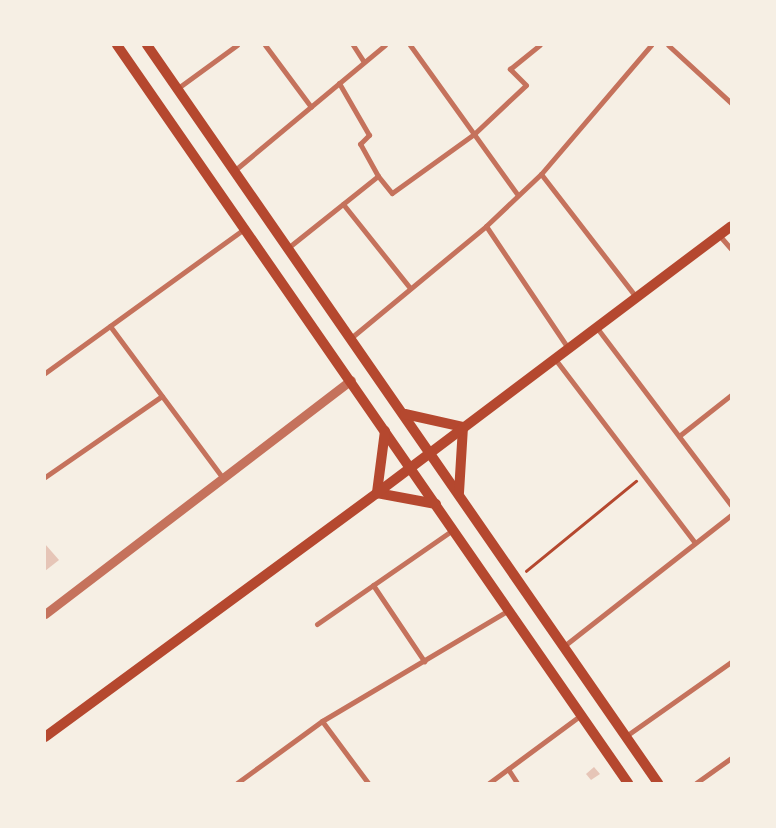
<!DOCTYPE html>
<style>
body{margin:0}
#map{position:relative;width:776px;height:828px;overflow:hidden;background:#f6efe4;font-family:Raleway,sans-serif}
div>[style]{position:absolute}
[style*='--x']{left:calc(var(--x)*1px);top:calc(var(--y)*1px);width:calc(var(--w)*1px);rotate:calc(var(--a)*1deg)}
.building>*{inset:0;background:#e6c5b7}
.path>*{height:2.5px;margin:-1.25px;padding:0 1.25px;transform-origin:1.25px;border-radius:1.25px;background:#b5482f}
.minor>*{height:5px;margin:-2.5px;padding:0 2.5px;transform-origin:2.5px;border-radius:2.5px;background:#c5725c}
.tertiary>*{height:9px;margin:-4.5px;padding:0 4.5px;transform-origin:4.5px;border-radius:4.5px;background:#c5725c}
.secondary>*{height:10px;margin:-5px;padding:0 5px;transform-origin:5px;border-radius:5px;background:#b5482f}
span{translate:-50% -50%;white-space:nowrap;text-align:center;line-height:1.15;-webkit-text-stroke:4px #f6efe4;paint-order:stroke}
.frame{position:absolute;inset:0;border:46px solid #f6efe4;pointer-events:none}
</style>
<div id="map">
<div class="building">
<i style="clip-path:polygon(45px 544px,59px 560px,45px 571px)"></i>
<i style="clip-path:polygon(594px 767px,600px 774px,591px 780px,586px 774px)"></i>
</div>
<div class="path">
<i style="--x:526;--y:571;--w:142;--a:-39.3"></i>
</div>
<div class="minor">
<i style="--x:265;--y:45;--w:77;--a:53.4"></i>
<i style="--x:353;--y:45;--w:20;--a:57"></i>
<i style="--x:410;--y:45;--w:183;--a:54.3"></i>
<i style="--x:668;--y:45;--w:86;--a:42.6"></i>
<i style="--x:178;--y:88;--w:73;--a:-36.1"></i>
<i style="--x:235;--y:170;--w:195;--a:-39.8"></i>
<i style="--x:541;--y:174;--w:155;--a:52.3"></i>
<i style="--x:378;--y:176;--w:22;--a:51"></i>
<i style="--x:392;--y:193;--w:101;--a:-35.7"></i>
<i style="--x:474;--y:134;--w:71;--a:-43.3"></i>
<i style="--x:526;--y:85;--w:23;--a:-135"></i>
<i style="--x:510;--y:69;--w:38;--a:-39"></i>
<i style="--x:343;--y:204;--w:107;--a:51.4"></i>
<i style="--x:486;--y:226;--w:147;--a:56.1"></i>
<i style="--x:719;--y:235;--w:18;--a:49"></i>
<i style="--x:289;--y:247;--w:114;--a:-38.6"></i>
<i style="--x:378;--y:176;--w:37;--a:-119"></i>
<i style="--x:360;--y:144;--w:13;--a:-45"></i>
<i style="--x:369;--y:135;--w:60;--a:-120"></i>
<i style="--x:110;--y:326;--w:188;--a:53.4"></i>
<i style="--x:597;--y:328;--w:222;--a:52.9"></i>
<i style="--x:352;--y:337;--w:174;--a:-39.6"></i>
<i style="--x:486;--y:226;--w:76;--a:-43.4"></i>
<i style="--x:541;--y:174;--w:170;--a:-49.5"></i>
<i style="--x:555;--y:359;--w:231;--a:52.7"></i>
<i style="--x:45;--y:373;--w:247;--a:-35.9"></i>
<i style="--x:679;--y:436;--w:66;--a:-38.3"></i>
<i style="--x:45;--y:477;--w:142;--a:-34.7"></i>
<i style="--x:373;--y:585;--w:92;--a:56.1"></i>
<i style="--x:317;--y:624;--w:165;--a:-34.7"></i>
<i style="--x:564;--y:646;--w:212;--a:-38.1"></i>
<i style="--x:322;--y:721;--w:77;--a:53.4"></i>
<i style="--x:626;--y:736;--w:128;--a:-35.2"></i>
<i style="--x:508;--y:769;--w:17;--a:57"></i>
<i style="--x:237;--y:783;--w:105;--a:-36.1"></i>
<i style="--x:322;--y:721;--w:217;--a:-30.7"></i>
<i style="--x:489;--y:783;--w:114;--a:-36.5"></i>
<i style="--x:696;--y:783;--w:43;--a:-35.5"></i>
</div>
<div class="tertiary">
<i style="--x:45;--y:614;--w:385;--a:-37.4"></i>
</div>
<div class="secondary">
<i style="--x:117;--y:45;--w:898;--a:55.3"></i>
<i style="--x:147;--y:45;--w:898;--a:55.3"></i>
<i style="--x:405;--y:414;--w:59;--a:12.6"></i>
<i style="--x:463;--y:427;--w:66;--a:93.5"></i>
<i style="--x:385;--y:431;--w:63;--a:97.4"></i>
<i style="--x:377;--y:493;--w:60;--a:10.6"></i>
<i style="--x:45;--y:737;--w:412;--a:-36.3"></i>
<i style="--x:377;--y:493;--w:443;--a:-37"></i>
</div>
<div class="frame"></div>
</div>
